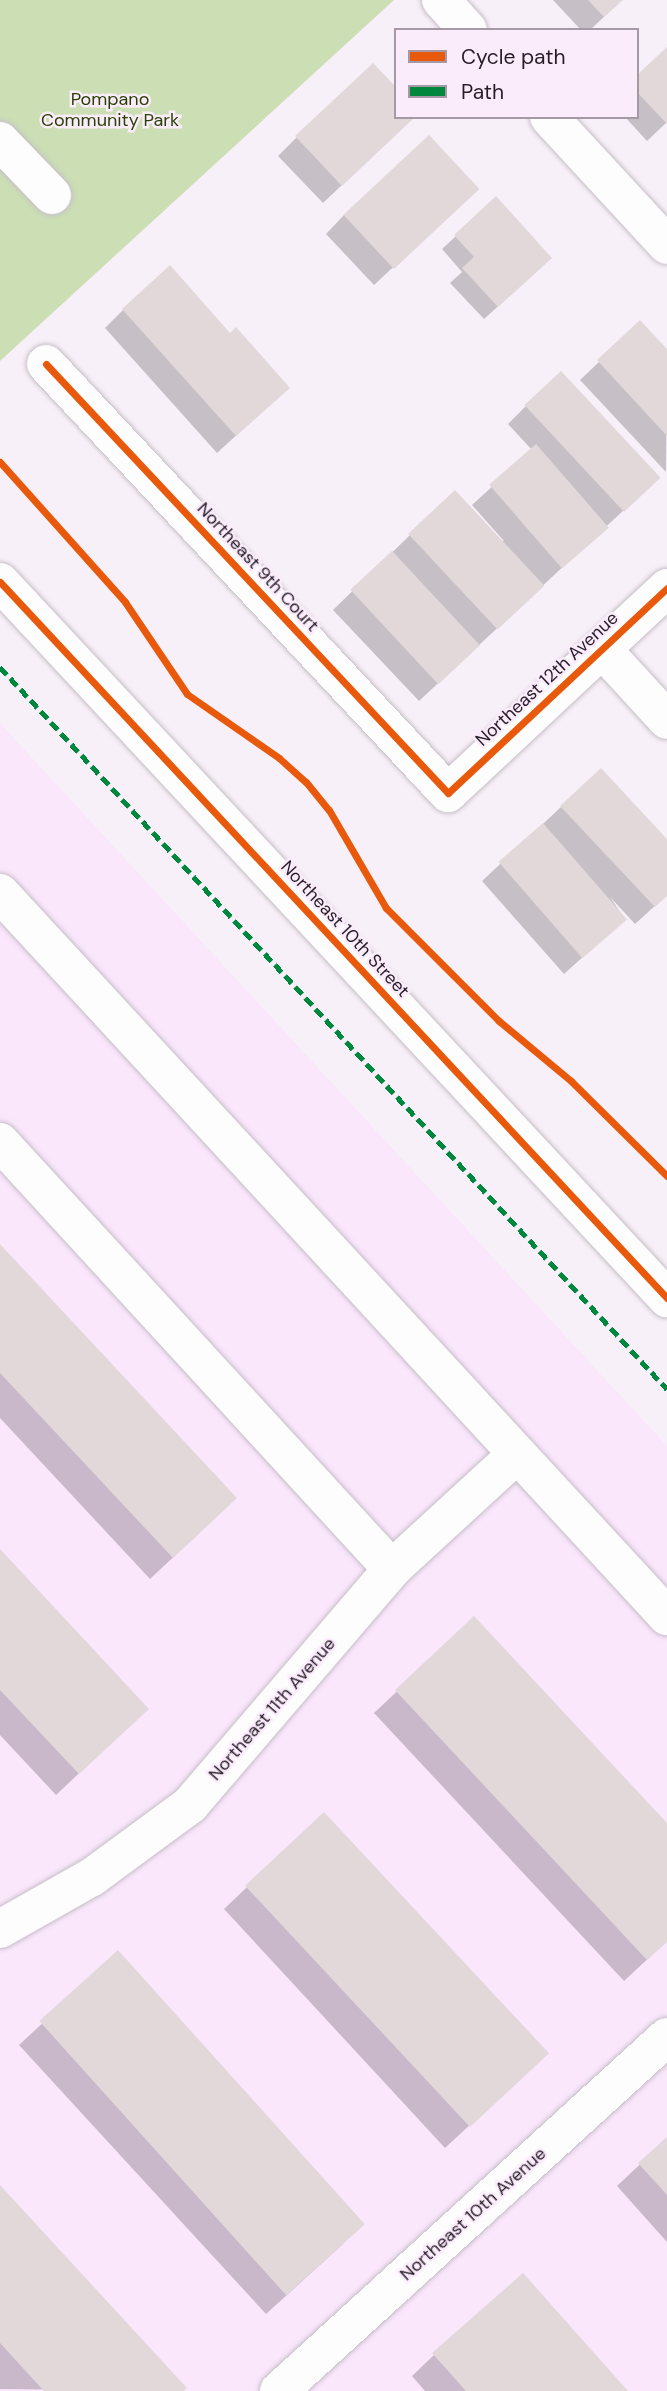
<!DOCTYPE html>
<style>
body{margin:0}
#map{position:relative;width:667px;height:2391px;overflow:hidden;background:#f8f0f8;font-family:"DM Sans",sans-serif}
div>[style]{position:absolute}
[style*='--x']{left:calc(var(--x)*1px);top:calc(var(--y)*1px);width:calc(var(--w)*1px);rotate:calc(var(--a)*1deg)}
.built>*{inset:0;background:#fae7fc}
.green>*{inset:0;background:#cbdeb4}
.shadow>*{inset:0;background:#0003}
.building>*{inset:0;background:#e2d8da;transform-origin:0 0}
.roads{filter:drop-shadow(0 0 2px #c6bec7) drop-shadow(0 0 2px #c6bec7)}
.minor>*{height:38px;margin:-19px;padding:0 19px;transform-origin:19px;border-radius:19px;background:#fefdfe}
.quiet>*{height:5px;margin-top:-2.5px;transform-origin:0;background:repeating-linear-gradient(90deg,#00873e 0 10px,transparent 0 15px)}
.cycleway>*{height:7px;margin:-3.5px;padding:0 3.5px;transform-origin:3.5px;border-radius:3.5px;background:#e8590c}
span{translate:-50% -50%;white-space:nowrap;text-align:center;line-height:1.15;-webkit-text-stroke:5px #fbecfc;paint-order:stroke}
.park-label{font-size:18px;color:#284103}
.street-label{font-size:18px;color:#261d27}
.legend{position:absolute;left:394px;top:28px;width:245px;height:91px;box-sizing:border-box;background:#fbecfc;border:2px solid #a699a7;margin:0;padding:9px 12px;list-style:none;font-size:21px;color:#261d27}
.legend li{display:flex;align-items:center;gap:14px;height:35px}
.legend b{width:35px;border:2px solid #a699a7}
</style>
<div id="map">
<div class="built">
<i style="clip-path:polygon(0 723px,667px 1446px,667px 2391px,0 2391px)"></i>
</div>
<div class="green">
<i style="clip-path:polygon(0 0,394px 0,0 361px)"></i>
</div>
<div class="shadow">
<i style="clip-path:polygon(553px 0,622px 0,590px 30px,581px 30px)"></i>
<i style="clip-path:polygon(667px 49px,667px 122px,647px 141px,625px 117px,637px 117px,637px 77px)"></i>
<i style="clip-path:polygon(396px 117px,399px 131px,323px 203px,278px 156px,297px 137px)"></i>
<i style="clip-path:polygon(496px 199px,537px 271px,484px 319px,450px 283px,462px 272px,442px 249px)"></i>
<i style="clip-path:polygon(458px 207px,374px 285px,326px 234px,344px 215px)"></i>
<i style="clip-path:polygon(123px 310px,230px 335px,288px 388px,217px 453px,105px 328px)"></i>
<i style="clip-path:polygon(640px 323px,667px 352px,666px 472px,580px 380px)"></i>
<i style="clip-path:polygon(526px 406px,640px 495px,419px 701px,333px 610px,410px 535px,504px 541px,472px 505px,532px 450px,508px 424px)"></i>
<i style="clip-path:polygon(561px 807px,667px 842px,667px 895px,635px 924px,610px 897px,625px 919px,564px 974px,482px 881px)"></i>
<i style="clip-path:polygon(0 1246px,213px 1520px,150px 1579px,0 1418px)"></i>
<i style="clip-path:polygon(0 1552px,125px 1730px,56px 1795px,0 1735px)"></i>
<i style="clip-path:polygon(474px 1619px,667px 1826px,667px 1941px,624px 1981px,374px 1713px)"></i>
<i style="clip-path:polygon(324px 1814px,524px 2075px,445px 2148px,224px 1909px)"></i>
<i style="clip-path:polygon(118px 1953px,343px 2244px,266px 2314px,19px 2045px)"></i>
<i style="clip-path:polygon(667px 2139px,667px 2242px,617px 2186px)"></i>
<i style="clip-path:polygon(0 2187px,182px 2391px,0 2389px)"></i>
<i style="clip-path:polygon(434px 2355px,626px 2391px,425px 2391px,412px 2376px)"></i>
</div>
<div class="building">
<i style="clip-path:polygon(588px 0,623px 0,604px 17px)"></i>
<i style="clip-path:polygon(667px 47px,667px 124px,637px 92px,637px 75px)"></i>
<i style="clip-path:polygon(373px 63px,396px 87px,396px 117px,415px 117px,342px 186px,295px 136px)"></i>
<i style="left:429px;top:135px;width:74px;height:117px;rotate:47deg"></i>
<i style="clip-path:polygon(496px 196px,552px 258px,498px 307px,462px 268px,474px 257px,454px 235px)"></i>
<i style="clip-path:polygon(170px 265px,230px 333px,236px 327px,290px 388px,236px 436px,122px 309px)"></i>
<i style="clip-path:polygon(640px 320px,667px 349px,667px 436px,597px 360px)"></i>
<i style="left:561px;top:371px;width:146px;height:50px;rotate:47deg"></i>
<i style="left:536px;top:444px;width:111px;height:62px;rotate:49deg"></i>
<i style="left:455px;top:490px;width:131px;height:64px;rotate:47deg"></i>
<i style="left:392px;top:551px;width:129px;height:57px;rotate:47deg"></i>
<i style="clip-path:polygon(601px 768px,667px 839px,667px 896px,655px 907px,560px 806px)"></i>
<i style="left:543px;top:823px;width:128px;height:59px;rotate:49deg"></i>
<i style="clip-path:polygon(0 1244px,237px 1498px,173px 1558px,0 1373px)"></i>
<i style="clip-path:polygon(0 1549px,149px 1709px,79px 1774px,0 1690px)"></i>
<i style="clip-path:polygon(474px 1616px,667px 1823px,667px 1942px,647px 1960px,395px 1690px)"></i>
<i style="left:324px;top:1812px;width:330px;height:108px;rotate:47deg"></i>
<i style="left:118px;top:1950px;width:369px;height:106px;rotate:48deg"></i>
<i style="clip-path:polygon(667px 2137px,667px 2195px,638px 2163px)"></i>
<i style="clip-path:polygon(0 2185px,187px 2388px,184px 2391px,44px 2391px,0 2343px)"></i>
<i style="clip-path:polygon(523px 2273px,628px 2391px,466px 2391px,432px 2353px)"></i>
</div>
<div class="roads">
<div class="minor">
<i style="--x:441;--y:0;--w:40;--a:48"></i>
<i style="--x:549;--y:117;--w:174;--a:47.3"></i>
<i style="--x:0;--y:141;--w:75;--a:46.1"></i>
<i style="--x:46;--y:364;--w:588;--a:46.86"></i>
<i style="--x:448;--y:793;--w:300;--a:-43.1"></i>
<i style="--x:0;--y:582;--w:979;--a:47.03"></i>
<i style="--x:602;--y:649;--w:96;--a:47.5"></i>
<i style="--x:0;--y:893;--w:984;--a:47.31"></i>
<i style="--x:0;--y:1142;--w:580;--a:47.45"></i>
<i style="--x:0;--y:1929;--w:106;--a:-29.5"></i>
<i style="--x:92;--y:1877;--w:122;--a:-36.3"></i>
<i style="--x:190;--y:1805;--w:311;--a:-49.4"></i>
<i style="--x:392;--y:1569;--w:168;--a:-42.6"></i>
<i style="--x:279;--y:2391;--w:525;--a:-42.38"></i>
</div>
</div>
<div class="quiet">
<i style="--x:0;--y:667;--w:983;--a:47.27"></i>
</div>
<div class="cycleway">
<i style="--x:46;--y:364;--w:588;--a:46.86"></i>
<i style="--x:448;--y:793;--w:300;--a:-43.1"></i>
<i style="--x:0;--y:462;--w:188;--a:48.2"></i>
<i style="--x:125;--y:602;--w:111;--a:56"></i>
<i style="--x:187;--y:694;--w:112;--a:34.8"></i>
<i style="--x:279;--y:758;--w:36;--a:42"></i>
<i style="--x:306;--y:782;--w:36;--a:51"></i>
<i style="--x:329;--y:810;--w:113;--a:59.8"></i>
<i style="--x:386;--y:908;--w:160;--a:45"></i>
<i style="--x:499;--y:1021;--w:94;--a:39.8"></i>
<i style="--x:571;--y:1081;--w:135;--a:44.7"></i>
<i style="--x:0;--y:582;--w:979;--a:47.03"></i>
</div>
<div class="park-label">
<span style="left:110px;top:110px">Pompano<br>Community Park</span>
</div>
<div class="street-label">
<span style="left:258px;top:567px;rotate:47deg">Northeast 9th Court</span>
<span style="left:547px;top:679px;rotate:-43deg">Northeast 12th Avenue</span>
<span style="left:345px;top:929px;rotate:47deg">Northeast 10th Street</span>
<span style="left:272px;top:1709px;rotate:-49deg">Northeast 11th Avenue</span>
<span style="left:473px;top:2214px;rotate:-42deg">Northeast 10th Avenue</span>
</div>
<ul class="legend">
<li><b style="height:9px;background:#e8590c"></b>Cycle path</li>
<li><b style="height:9px;background:#00873e"></b>Path</li>
</ul>
</div>
